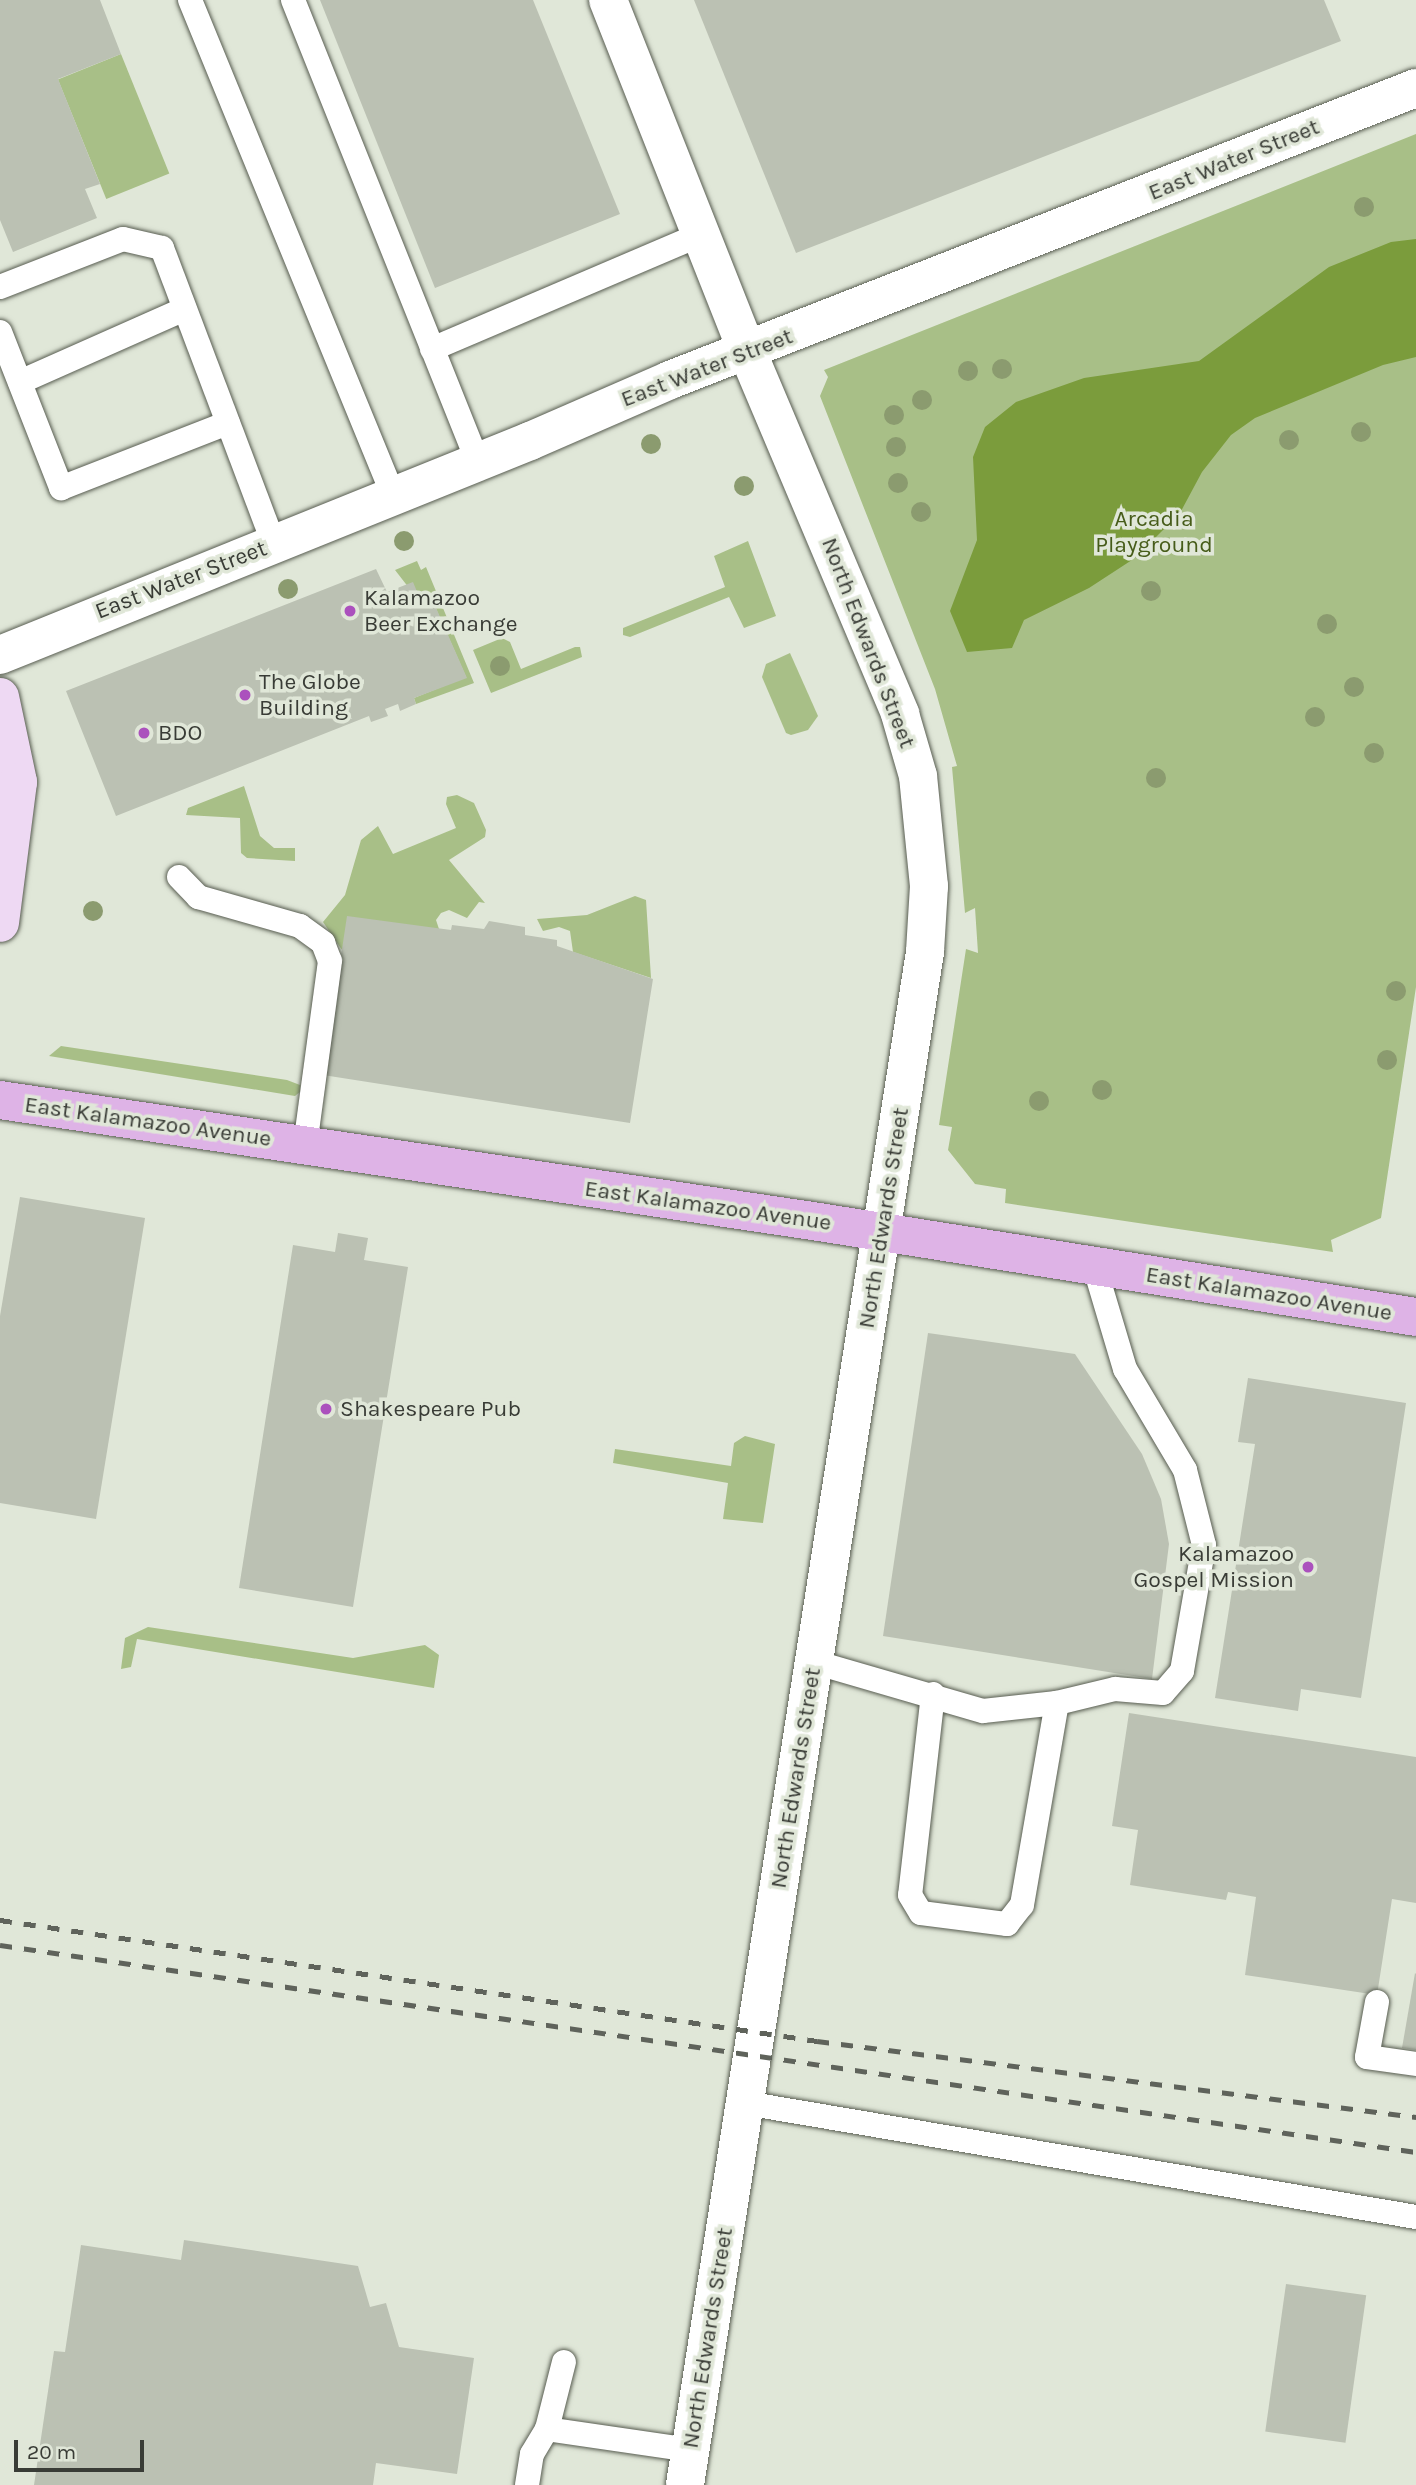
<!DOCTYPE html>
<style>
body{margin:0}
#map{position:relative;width:1416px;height:2485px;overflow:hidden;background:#e0e7d8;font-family:Karla,sans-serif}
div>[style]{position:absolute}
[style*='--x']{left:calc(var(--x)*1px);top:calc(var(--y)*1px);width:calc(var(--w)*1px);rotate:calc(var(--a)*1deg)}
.green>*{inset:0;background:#a8bf87;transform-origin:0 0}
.water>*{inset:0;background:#7b9c3c}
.building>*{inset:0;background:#bbc1b3;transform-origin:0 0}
.roads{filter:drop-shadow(0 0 2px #585d51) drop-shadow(0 0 2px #585d51)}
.service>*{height:24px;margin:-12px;padding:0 12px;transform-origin:12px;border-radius:12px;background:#fff}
.minor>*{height:38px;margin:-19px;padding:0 19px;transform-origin:19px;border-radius:19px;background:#fff}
.secondary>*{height:38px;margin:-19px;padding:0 19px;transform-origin:19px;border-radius:19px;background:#eed9f3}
.primary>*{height:38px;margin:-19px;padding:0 19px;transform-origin:19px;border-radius:19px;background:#deb3e6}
.rail>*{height:5px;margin-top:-2.5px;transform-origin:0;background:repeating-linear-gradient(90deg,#5f635b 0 12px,transparent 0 24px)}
.trees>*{width:20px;height:20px;margin:-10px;border-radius:50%;background:#8b9b6f}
.dots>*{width:19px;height:19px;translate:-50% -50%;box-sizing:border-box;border:4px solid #e0e7d8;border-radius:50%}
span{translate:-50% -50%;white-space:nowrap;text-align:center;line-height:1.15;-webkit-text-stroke:7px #e0e7d8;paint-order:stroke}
.street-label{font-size:23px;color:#393c36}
.park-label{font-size:23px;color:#465c19}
.poi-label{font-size:23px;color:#393c36}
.left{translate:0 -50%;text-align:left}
.right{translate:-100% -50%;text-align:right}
.scale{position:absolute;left:14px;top:2440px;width:130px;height:32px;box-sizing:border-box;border:4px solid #393c36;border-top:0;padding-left:9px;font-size:21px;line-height:24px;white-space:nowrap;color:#393c36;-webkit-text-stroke:5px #e0e7d8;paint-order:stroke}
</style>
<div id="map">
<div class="green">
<i style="left:121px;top:54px;width:129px;height:68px;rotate:68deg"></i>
<i style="clip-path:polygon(1416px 134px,1416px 987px,1381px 1218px,1331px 1240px,1333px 1252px,1005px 1203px,1006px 1189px,975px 1184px,948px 1150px,952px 1127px,939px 1125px,966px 949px,978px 953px,975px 908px,965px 913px,952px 767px,957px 766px,935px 689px,820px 396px,828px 377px,824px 370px)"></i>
<i style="clip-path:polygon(748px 541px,776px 616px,744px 628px,729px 597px,630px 637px,623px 635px,623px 628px,725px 587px,714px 556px)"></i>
<i style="clip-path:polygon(417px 561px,421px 570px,426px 567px,474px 683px,416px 704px,414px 698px,466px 677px,433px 602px,423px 606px,395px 570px)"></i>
<i style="clip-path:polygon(502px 638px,510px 642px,521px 669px,575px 647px,580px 647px,582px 657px,491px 693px,473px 650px)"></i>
<i style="clip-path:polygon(790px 653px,818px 716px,808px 730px,791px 735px,786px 733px,762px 677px,766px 664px)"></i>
<i style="clip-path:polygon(244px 786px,260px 836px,274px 848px,295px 848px,295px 861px,247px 858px,241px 853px,240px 818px,186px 815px,188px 808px)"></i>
<i style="clip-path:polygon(457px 795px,474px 803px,486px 830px,485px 837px,449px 860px,485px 903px,479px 902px,467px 918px,449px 910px,441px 913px,436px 920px,439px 929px,342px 950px,323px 922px,345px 895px,361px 840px,378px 826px,393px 854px,456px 828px,446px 804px,447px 797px)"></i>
<i style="clip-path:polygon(635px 896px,646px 900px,651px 978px,573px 952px,570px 931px,559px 927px,543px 931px,537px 919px,587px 915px)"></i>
<i style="clip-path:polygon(61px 1046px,287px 1080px,300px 1085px,301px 1091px,295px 1096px,49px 1056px)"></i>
<i style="clip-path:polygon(745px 1436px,775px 1444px,763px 1523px,723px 1519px,728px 1483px,613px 1463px,615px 1449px,731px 1466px,734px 1443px)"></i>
<i style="clip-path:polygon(148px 1627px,353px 1658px,425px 1645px,439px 1655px,434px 1688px,137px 1639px,131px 1667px,121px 1669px,125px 1638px)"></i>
</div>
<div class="water">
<i style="clip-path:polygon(1416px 239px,1416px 357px,1383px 365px,1255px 418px,1231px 435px,1202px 472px,1180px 513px,1135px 558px,1089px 588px,1024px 620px,1012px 648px,967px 652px,950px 611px,977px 540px,973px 457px,985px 427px,1016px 402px,1084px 378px,1199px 361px,1329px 267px,1391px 242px)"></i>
</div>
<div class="building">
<i style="clip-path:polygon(0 0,100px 0,121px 54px,58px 79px,100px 184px,85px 189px,97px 218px,13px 252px,0 220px)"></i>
<i style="clip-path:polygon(320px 0,533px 0,620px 214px,435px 288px)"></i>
<i style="clip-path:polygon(694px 0,1324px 0,1341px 41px,796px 253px)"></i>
<i style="clip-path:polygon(376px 569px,387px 592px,413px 582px,423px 606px,433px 601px,467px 678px,414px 698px,416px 704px,400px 711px,398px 704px,385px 709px,388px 716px,371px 722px,369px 716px,116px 816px,66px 691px)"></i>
<i style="clip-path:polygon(347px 916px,451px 930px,452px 925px,484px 929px,489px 921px,525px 927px,525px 935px,557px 940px,557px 946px,653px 979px,630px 1123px,323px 1075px)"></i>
<i style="clip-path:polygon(20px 1197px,145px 1218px,96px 1519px,0 1503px,0 1316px)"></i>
<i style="clip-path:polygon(338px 1233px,368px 1238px,364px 1260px,408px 1267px,353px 1607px,239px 1588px,293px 1245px,335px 1252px)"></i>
<i style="clip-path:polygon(928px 1333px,1075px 1354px,1142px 1454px,1161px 1499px,1169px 1544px,1152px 1679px,883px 1636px)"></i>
<i style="clip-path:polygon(1248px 1378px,1406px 1403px,1361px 1698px,1301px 1689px,1298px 1711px,1215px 1698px,1255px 1444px,1238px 1442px)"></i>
<i style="clip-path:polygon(1129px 1713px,1416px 1757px,1416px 1903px,1392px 1899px,1377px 1995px,1245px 1975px,1256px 1897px,1228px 1892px,1226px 1900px,1130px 1885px,1138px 1830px,1112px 1826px)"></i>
<i style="clip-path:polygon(1415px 1973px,1416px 1974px,1416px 2050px,1402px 2048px)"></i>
<i style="clip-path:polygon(184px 2240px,358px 2266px,370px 2307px,386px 2303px,399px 2347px,474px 2358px,457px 2474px,376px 2463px,373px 2485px,34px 2485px,54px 2351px,65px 2352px,81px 2245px,181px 2260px)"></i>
<i style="left:1286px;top:2284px;width:81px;height:149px;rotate:8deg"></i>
</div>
<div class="roads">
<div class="service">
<i style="--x:190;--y:0;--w:535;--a:67.7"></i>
<i style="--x:293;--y:0;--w:498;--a:68.2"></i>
<i style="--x:0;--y:287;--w:132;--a:-21.3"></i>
<i style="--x:123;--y:239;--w:40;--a:13"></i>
<i style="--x:162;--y:248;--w:317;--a:69.3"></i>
<i style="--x:0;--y:332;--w:168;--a:68.6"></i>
<i style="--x:61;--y:488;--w:179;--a:-21.3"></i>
<i style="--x:432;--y:349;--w:293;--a:-23.1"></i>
<i style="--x:20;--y:382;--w:180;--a:-23.9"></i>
<i style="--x:179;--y:877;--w:28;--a:46"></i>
<i style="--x:198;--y:897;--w:106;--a:15.9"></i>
<i style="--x:300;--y:926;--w:29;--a:36"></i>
<i style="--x:323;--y:943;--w:19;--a:69"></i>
<i style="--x:330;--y:961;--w:186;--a:97.7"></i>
<i style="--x:814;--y:1662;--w:176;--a:16.2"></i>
<i style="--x:983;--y:1711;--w:74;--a:-6.2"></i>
<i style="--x:1057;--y:1703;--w:60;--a:-13.6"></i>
<i style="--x:1115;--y:1689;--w:48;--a:4.8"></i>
<i style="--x:1163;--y:1693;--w:29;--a:-49"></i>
<i style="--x:1182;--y:1671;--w:128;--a:-80.1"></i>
<i style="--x:1204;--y:1545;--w:77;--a:-104.2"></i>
<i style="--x:1185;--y:1470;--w:117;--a:-120.7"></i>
<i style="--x:1125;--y:1369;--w:109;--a:-106.6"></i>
<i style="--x:933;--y:1694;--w:202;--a:96.5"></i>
<i style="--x:910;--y:1895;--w:21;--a:59"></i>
<i style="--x:921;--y:1913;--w:87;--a:7.3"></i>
<i style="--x:1007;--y:1924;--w:24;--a:-52"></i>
<i style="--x:1022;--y:1905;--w:205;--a:-80.2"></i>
<i style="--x:1377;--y:2002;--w:56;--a:100.3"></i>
<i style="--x:1367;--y:2057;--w:49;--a:8.1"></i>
<i style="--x:745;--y:2103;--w:681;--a:9.64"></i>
<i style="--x:547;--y:2429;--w:69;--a:-75.8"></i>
<i style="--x:527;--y:2485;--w:31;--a:-81"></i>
<i style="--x:532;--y:2454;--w:29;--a:-59"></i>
<i style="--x:547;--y:2429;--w:146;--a:8.3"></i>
</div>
<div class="minor">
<i style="--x:608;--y:0;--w:378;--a:68.4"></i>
<i style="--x:747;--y:351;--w:394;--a:67.1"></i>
<i style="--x:900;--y:714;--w:65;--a:73.8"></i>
<i style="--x:918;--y:776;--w:111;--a:84.3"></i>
<i style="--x:929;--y:886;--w:66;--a:93.5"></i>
<i style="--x:925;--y:952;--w:1552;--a:98.9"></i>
<i style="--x:0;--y:655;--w:572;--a:-21.99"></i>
<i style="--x:530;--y:441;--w:153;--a:-23.5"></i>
<i style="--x:670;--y:380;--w:801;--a:-21.38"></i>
</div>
<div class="secondary">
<i style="--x:0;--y:697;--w:87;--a:78"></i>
<i style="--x:18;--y:782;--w:142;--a:97.3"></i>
</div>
<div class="primary">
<i style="--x:0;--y:1100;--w:828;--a:8.47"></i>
<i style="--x:819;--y:1222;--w:605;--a:9.04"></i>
</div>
</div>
<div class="rail">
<i style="--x:0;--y:1920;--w:826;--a:8.42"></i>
<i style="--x:817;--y:2041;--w:604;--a:7.23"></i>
<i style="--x:0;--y:1945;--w:1431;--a:8.32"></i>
</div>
<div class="trees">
<i style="left:1364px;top:207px"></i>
<i style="left:1002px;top:369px"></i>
<i style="left:968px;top:371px"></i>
<i style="left:922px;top:400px"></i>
<i style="left:894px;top:415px"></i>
<i style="left:1361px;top:432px"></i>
<i style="left:1289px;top:440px"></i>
<i style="left:651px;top:444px"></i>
<i style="left:896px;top:447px"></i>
<i style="left:898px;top:483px"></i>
<i style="left:744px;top:486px"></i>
<i style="left:921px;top:512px"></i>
<i style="left:404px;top:541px"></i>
<i style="left:288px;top:589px"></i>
<i style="left:1151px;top:591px"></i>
<i style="left:1327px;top:624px"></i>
<i style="left:500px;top:666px"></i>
<i style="left:1354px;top:687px"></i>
<i style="left:1315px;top:717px"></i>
<i style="left:1374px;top:753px"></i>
<i style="left:1156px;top:778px"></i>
<i style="left:93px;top:911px"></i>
<i style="left:1396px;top:991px"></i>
<i style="left:1387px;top:1060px"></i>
<i style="left:1102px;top:1090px"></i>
<i style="left:1039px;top:1101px"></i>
</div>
<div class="dots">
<i style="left:350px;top:611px;background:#ab51bd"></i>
<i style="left:245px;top:695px;background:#ab51bd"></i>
<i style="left:144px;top:733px;background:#ab51bd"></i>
<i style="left:326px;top:1409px;background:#ab51bd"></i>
<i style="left:1308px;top:1567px;background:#ab51bd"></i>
</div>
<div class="street-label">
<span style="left:1234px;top:160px;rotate:-22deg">East Water Street</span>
<span style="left:707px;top:368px;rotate:-21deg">East Water Street</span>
<span style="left:181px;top:580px;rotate:-21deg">East Water Street</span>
<span style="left:868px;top:643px;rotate:69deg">North Edwards Street</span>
<span style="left:148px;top:1122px;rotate:8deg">East Kalamazoo Avenue</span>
<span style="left:708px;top:1206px;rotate:8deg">East Kalamazoo Avenue</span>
<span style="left:884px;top:1218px;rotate:-81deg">North Edwards Street</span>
<span style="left:1269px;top:1294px;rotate:9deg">East Kalamazoo Avenue</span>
<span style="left:796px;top:1778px;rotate:-81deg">North Edwards Street</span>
<span style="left:708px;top:2338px;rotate:-81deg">North Edwards Street</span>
</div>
<div class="park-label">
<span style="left:1154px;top:532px">Arcadia<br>Playground</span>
</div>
<div class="poi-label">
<span class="left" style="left:364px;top:611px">Kalamazoo<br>Beer Exchange</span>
<span class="left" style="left:259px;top:695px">The Globe<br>Building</span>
<span class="left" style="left:158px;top:733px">BDO</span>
<span class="left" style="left:340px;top:1409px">Shakespeare Pub</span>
<span class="right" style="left:1294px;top:1567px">Kalamazoo<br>Gospel Mission</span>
</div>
<div class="scale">20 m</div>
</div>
